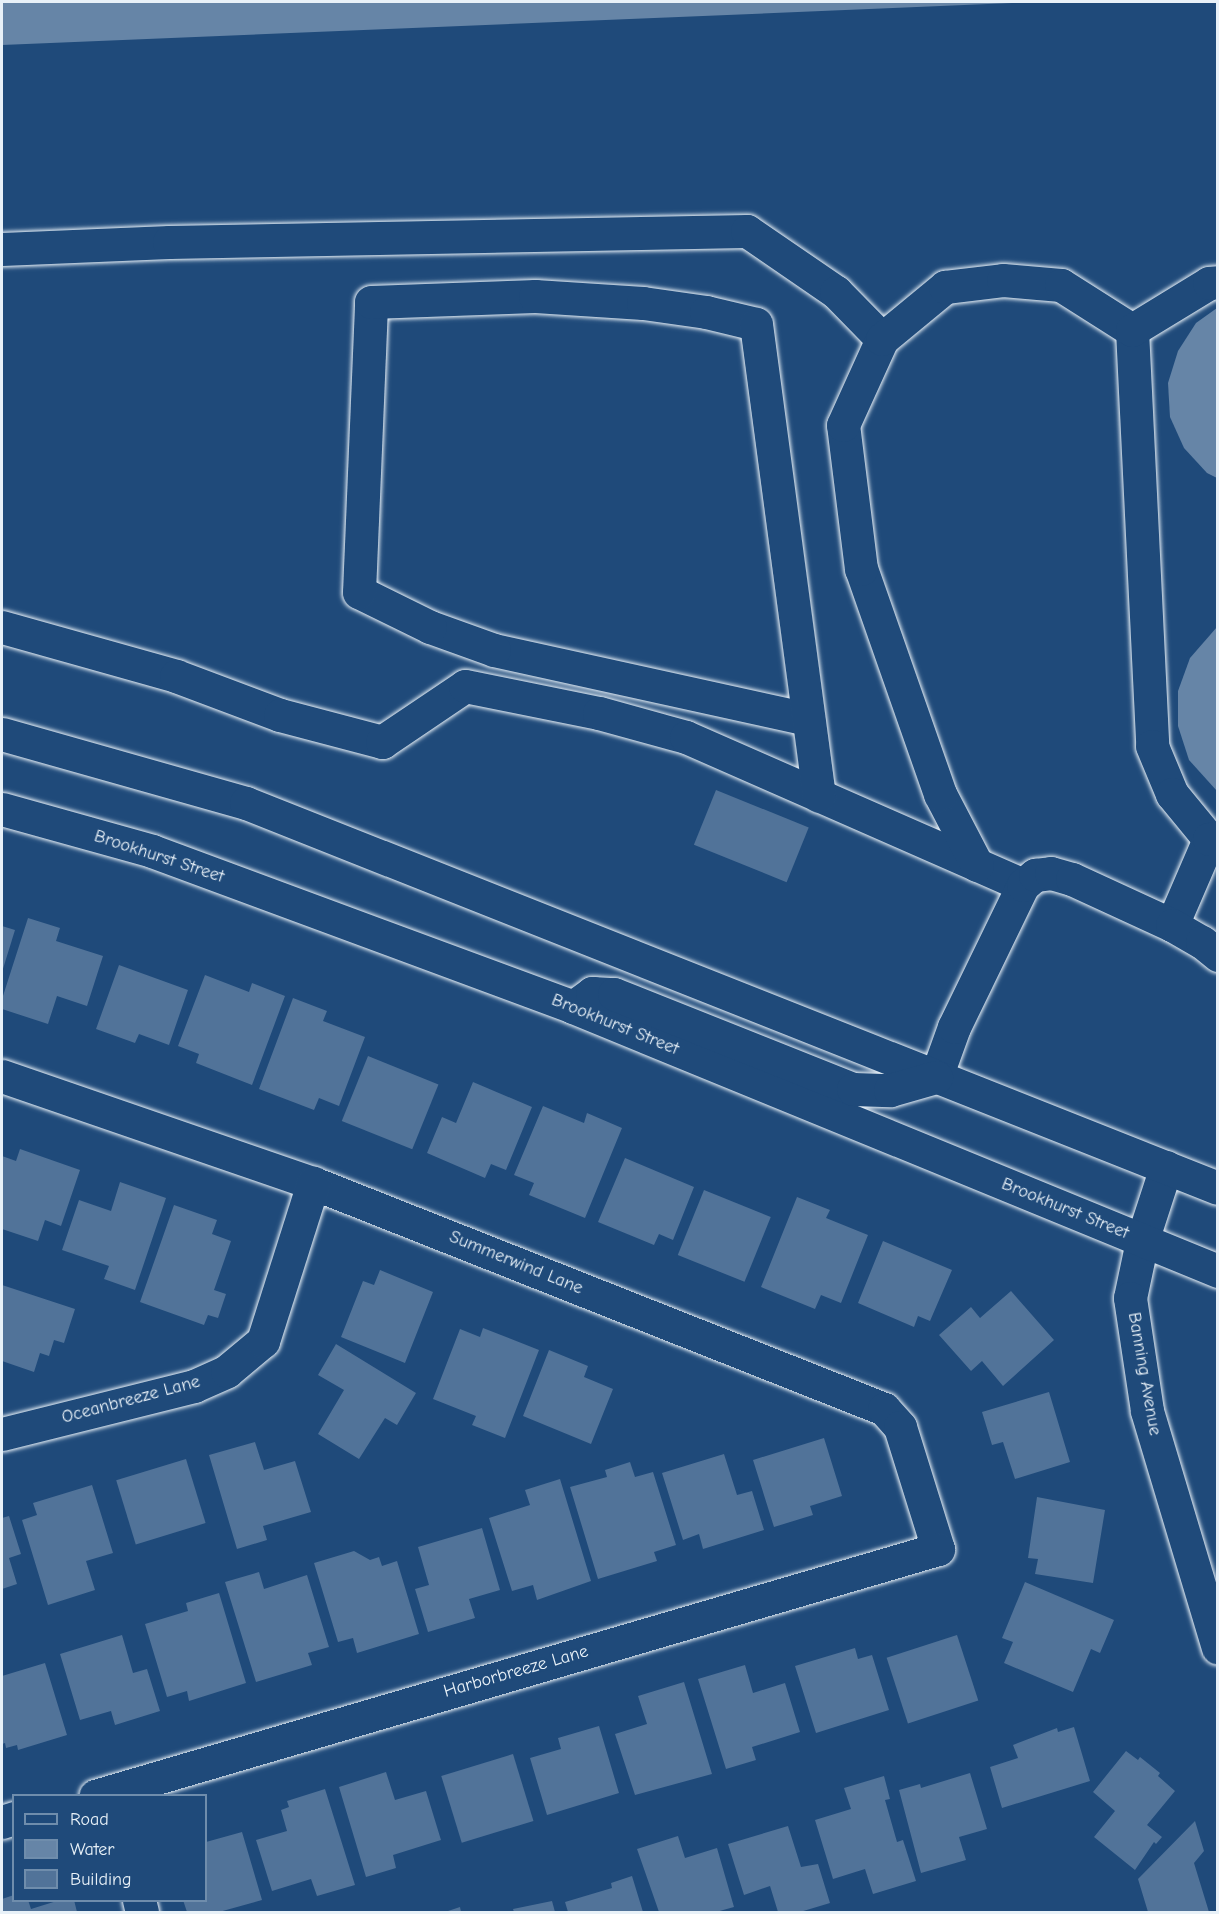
<!DOCTYPE html>
<style>
body{margin:0}
#map{position:relative;width:1219px;height:1914px;overflow:hidden;background:#1f4a7a;font-family:"Comic Neue",sans-serif}
div>[style]{position:absolute}
[style*='--x']{left:calc(var(--x)*1px);top:calc(var(--y)*1px);width:calc(var(--w)*1px);rotate:calc(var(--a)*1deg)}
.water>*{inset:0;background:#6685a7}
.building>*{inset:0;background:#517399;transform-origin:0 0}
.roads{filter:drop-shadow(0 0 2px #e8f1f8) drop-shadow(0 0 2px #e8f1f8)}
.minor>*{height:33px;margin:-16.5px;padding:0 16.5px;transform-origin:16.5px;border-radius:16.5px;background:#1f4a7a}
.major>*{height:33px;margin:-16.5px;padding:0 16.5px;transform-origin:16.5px;border-radius:16.5px;background:#1f4a7a}
span{translate:-50% -50%;white-space:nowrap;text-align:center;line-height:1.15;-webkit-text-stroke:5px #1f4a7a;paint-order:stroke}
.street-label{font-size:18px;color:#e8f1f8}
.frame{position:absolute;inset:0;border:3px solid #e8f1f8;pointer-events:none}
.legend{position:absolute;left:12px;top:1794px;width:195px;height:108px;box-sizing:border-box;background:#1f4a7a;border:2px solid #6f8dac;margin:0;padding:8px 10px;list-style:none;font-size:18px;color:#e8f1f8}
.legend li{display:flex;align-items:center;gap:12px;height:30px}
.legend b{width:30px;border:2px solid #6f8dac}
</style>
<div id="map">
<div class="water">
<i style="clip-path:polygon(2px 2px,1039px 2px,2px 45px)"></i>
<i style="clip-path:polygon(1217px 308px,1217px 478px,1207px 473px,1184px 448px,1170px 417px,1168px 383px,1178px 351px,1196px 323px)"></i>
<i style="clip-path:polygon(1217px 627px,1217px 791px,1189px 760px,1178px 726px,1178px 691px,1190px 658px)"></i>
</div>
<div class="building">
<i style="left:716px;top:790px;width:100px;height:59px;rotate:22deg"></i>
<i style="clip-path:polygon(28px 918px,60px 928px,56px 941px,103px 956px,87px 1006px,57px 996px,48px 1024px,2px 1009px,2px 999px)"></i>
<i style="clip-path:polygon(2px 926px,15px 930px,2px 972px)"></i>
<i style="clip-path:polygon(119px 965px,188px 990px,169px 1045px,139px 1034px,135px 1043px,96px 1029px)"></i>
<i style="clip-path:polygon(205px 975px,249px 992px,252px 983px,285px 996px,252px 1085px,196px 1063px,199px 1054px,178px 1046px)"></i>
<i style="clip-path:polygon(293px 998px,327px 1011px,323px 1021px,365px 1037px,339px 1106px,319px 1098px,314px 1110px,259px 1089px)"></i>
<i style="left:368px;top:1056px;width:76px;height:70px;rotate:22deg"></i>
<i style="clip-path:polygon(473px 1082px,532px 1107px,506px 1170px,491px 1164px,485px 1178px,427px 1153px,442px 1117px,456px 1123px)"></i>
<i style="clip-path:polygon(543px 1106px,584px 1123px,587px 1113px,622px 1128px,585px 1218px,529px 1195px,534px 1183px,514px 1175px)"></i>
<i style="clip-path:polygon(20px 1149px,80px 1170px,61px 1226px,45px 1220px,38px 1241px,2px 1229px,2px 1156px,16px 1161px)"></i>
<i style="clip-path:polygon(625px 1158px,694px 1187px,673px 1240px,659px 1234px,654px 1245px,598px 1222px)"></i>
<i style="clip-path:polygon(120px 1182px,166px 1198px,135px 1290px,104px 1279px,109px 1266px,62px 1250px,79px 1200px,111px 1211px)"></i>
<i style="left:704px;top:1190px;width:72px;height:70px;rotate:22deg"></i>
<i style="clip-path:polygon(797px 1197px,830px 1210px,826px 1218px,868px 1235px,841px 1303px,821px 1295px,815px 1309px,761px 1287px)"></i>
<i style="clip-path:polygon(174px 1205px,217px 1220px,212px 1234px,231px 1241px,214px 1290px,226px 1294px,218px 1318px,208px 1315px,204px 1325px,140px 1302px)"></i>
<i style="clip-path:polygon(883px 1241px,952px 1270px,930px 1321px,918px 1316px,914px 1327px,858px 1303px)"></i>
<i style="clip-path:polygon(380px 1270px,433px 1292px,405px 1363px,341px 1337px,363px 1281px,374px 1285px)"></i>
<i style="clip-path:polygon(2px 1285px,75px 1309px,64px 1343px,54px 1340px,49px 1356px,40px 1353px,34px 1372px,2px 1361px)"></i>
<i style="clip-path:polygon(1011px 1291px,1054px 1340px,1003px 1386px,982px 1361px,971px 1371px,939px 1335px,971px 1307px,980px 1318px)"></i>
<i style="clip-path:polygon(483px 1328px,539px 1350px,505px 1438px,472px 1425px,476px 1416px,433px 1399px,460px 1329px,480px 1337px)"></i>
<i style="clip-path:polygon(336px 1344px,416px 1393px,397px 1425px,385px 1418px,359px 1459px,318px 1434px,344px 1390px,318px 1375px)"></i>
<i style="clip-path:polygon(549px 1350px,588px 1366px,584px 1377px,613px 1389px,591px 1444px,523px 1416px)"></i>
<i style="clip-path:polygon(1049px 1392px,1070px 1462px,1015px 1479px,1003px 1442px,992px 1445px,982px 1412px)"></i>
<i style="clip-path:polygon(824px 1438px,842px 1496px,810px 1506px,813px 1515px,774px 1527px,753px 1460px)"></i>
<i style="clip-path:polygon(255px 1442px,264px 1470px,295px 1461px,311px 1512px,263px 1526px,267px 1540px,237px 1549px,209px 1455px)"></i>
<i style="clip-path:polygon(724px 1454px,737px 1495px,752px 1491px,764px 1530px,703px 1549px,699px 1534px,683px 1540px,662px 1473px)"></i>
<i style="left:186px;top:1459px;width:67px;height:73px;rotate:73deg"></i>
<i style="clip-path:polygon(630px 1462px,635px 1477px,653px 1472px,676px 1545px,654px 1552px,657px 1561px,598px 1579px,570px 1487px,607px 1477px,605px 1470px)"></i>
<i style="clip-path:polygon(560px 1479px,591px 1581px,537px 1600px,533px 1585px,512px 1591px,489px 1518px,530px 1505px,525px 1490px)"></i>
<i style="clip-path:polygon(92px 1485px,113px 1553px,86px 1561px,95px 1590px,48px 1605px,22px 1520px,37px 1515px,33px 1503px)"></i>
<i style="clip-path:polygon(1037px 1497px,1105px 1510px,1093px 1583px,1035px 1574px,1038px 1559px,1028px 1558px)"></i>
<i style="clip-path:polygon(9px 1516px,21px 1554px,9px 1558px,17px 1584px,2px 1589px,2px 1518px)"></i>
<i style="clip-path:polygon(482px 1528px,500px 1590px,469px 1599px,475px 1618px,428px 1632px,415px 1589px,429px 1585px,418px 1547px)"></i>
<i style="clip-path:polygon(354px 1551px,370px 1560px,379px 1557px,382px 1566px,397px 1561px,419px 1634px,357px 1653px,353px 1638px,338px 1642px,314px 1563px)"></i>
<i style="clip-path:polygon(259px 1572px,264px 1589px,307px 1575px,329px 1647px,308px 1653px,312px 1665px,256px 1682px,225px 1582px)"></i>
<i style="clip-path:polygon(1025px 1582px,1114px 1620px,1100px 1653px,1091px 1649px,1073px 1692px,1004px 1663px,1013px 1642px,1002px 1638px)"></i>
<i style="clip-path:polygon(219px 1593px,246px 1683px,189px 1701px,187px 1691px,167px 1697px,145px 1624px,188px 1611px,186px 1603px)"></i>
<i style="clip-path:polygon(122px 1635px,133px 1673px,147px 1669px,160px 1711px,115px 1725px,111px 1711px,80px 1720px,60px 1654px)"></i>
<i style="left:957px;top:1635px;width:69px;height:74px;rotate:72deg"></i>
<i style="clip-path:polygon(855px 1648px,858px 1659px,872px 1655px,889px 1710px,816px 1733px,795px 1666px)"></i>
<i style="clip-path:polygon(45px 1663px,67px 1735px,18px 1750px,17px 1745px,6px 1748px,5px 1743px,2px 1744px,2px 1676px)"></i>
<i style="clip-path:polygon(745px 1665px,753px 1693px,785px 1683px,800px 1732px,752px 1747px,756px 1760px,726px 1769px,698px 1679px)"></i>
<i style="clip-path:polygon(684px 1682px,712px 1774px,635px 1795px,615px 1734px,647px 1724px,638px 1696px)"></i>
<i style="clip-path:polygon(599px 1726px,619px 1793px,547px 1815px,530px 1758px,561px 1749px,558px 1738px)"></i>
<i style="clip-path:polygon(1074px 1727px,1090px 1781px,1002px 1808px,990px 1767px,1018px 1758px,1013px 1745px,1057px 1728px,1058px 1732px)"></i>
<i style="clip-path:polygon(1126px 1751px,1138px 1760px,1140px 1757px,1160px 1773px,1158px 1776px,1175px 1791px,1147px 1825px,1162px 1837px,1156px 1844px,1154px 1842px,1135px 1870px,1094px 1837px,1115px 1811px,1093px 1792px)"></i>
<i style="left:513px;top:1754px;width:70px;height:75px;rotate:73deg"></i>
<i style="clip-path:polygon(386px 1772px,395px 1800px,426px 1791px,441px 1840px,393px 1855px,396px 1868px,366px 1877px,339px 1787px)"></i>
<i style="clip-path:polygon(970px 1773px,987px 1829px,959px 1837px,966px 1860px,921px 1873px,899px 1790px,920px 1784px,921px 1788px)"></i>
<i style="clip-path:polygon(884px 1776px,890px 1799px,885px 1800px,897px 1842px,903px 1840px,916px 1881px,873px 1894px,865px 1869px,833px 1879px,815px 1820px,851px 1809px,844px 1788px)"></i>
<i style="clip-path:polygon(325px 1789px,355px 1885px,317px 1896px,311px 1879px,272px 1891px,256px 1840px,287px 1831px,281px 1810px,289px 1807px,287px 1801px)"></i>
<i style="clip-path:polygon(1195px 1821px,1204px 1851px,1194px 1863px,1209px 1912px,1148px 1912px,1138px 1879px)"></i>
<i style="clip-path:polygon(788px 1826px,801px 1867px,818px 1864px,830px 1903px,800px 1912px,778px 1912px,770px 1886px,744px 1895px,728px 1844px)"></i>
<i style="clip-path:polygon(242px 1832px,262px 1900px,219px 1912px,187px 1912px,183px 1900px,206px 1900px,206px 1842px)"></i>
<i style="clip-path:polygon(678px 1836px,685px 1858px,717px 1848px,734px 1907px,716px 1912px,659px 1912px,637px 1849px)"></i>
<i style="clip-path:polygon(632px 1876px,643px 1912px,568px 1912px,565px 1902px,612px 1888px,611px 1883px)"></i>
<i style="clip-path:polygon(14px 1895px,14px 1900px,28px 1900px,31px 1909px,60px 1900px,74px 1900px,77px 1912px,2px 1912px,2px 1899px)"></i>
<i style="clip-path:polygon(552px 1901px,555px 1912px,514px 1912px,513px 1909px)"></i>
<i style="clip-path:polygon(460px 1907px,461px 1912px,445px 1912px)"></i>
</div>
<div class="roads">
<div class="minor">
<i style="--x:2;--y:249;--w:167;--a:-2.4"></i>
<i style="--x:169;--y:242;--w:578;--a:-1.09"></i>
<i style="--x:747;--y:231;--w:108;--a:34.4"></i>
<i style="--x:836;--y:292;--w:66;--a:45.6"></i>
<i style="--x:1132;--y:330;--w:416;--a:87.2"></i>
<i style="--x:1152;--y:746;--w:52;--a:67.4"></i>
<i style="--x:1172;--y:794;--w:58;--a:50.6"></i>
<i style="--x:2;--y:627;--w:181;--a:15.7"></i>
<i style="--x:176;--y:676;--w:111;--a:20.6"></i>
<i style="--x:280;--y:715;--w:106;--a:14.8"></i>
<i style="--x:382;--y:742;--w:100;--a:-34"></i>
<i style="--x:465;--y:686;--w:137;--a:11.4"></i>
<i style="--x:599;--y:713;--w:90;--a:15.4"></i>
<i style="--x:686;--y:737;--w:368;--a:23.7"></i>
<i style="--x:808;--y:719;--w:321;--a:-167.6"></i>
<i style="--x:494;--y:650;--w:68;--a:-160.2"></i>
<i style="--x:430;--y:627;--w:79;--a:-153.8"></i>
<i style="--x:359;--y:592;--w:290;--a:-87.6"></i>
<i style="--x:371;--y:302;--w:164;--a:-2.1"></i>
<i style="--x:535;--y:296;--w:108;--a:3.7"></i>
<i style="--x:643;--y:303;--w:64;--a:8.1"></i>
<i style="--x:706;--y:312;--w:51;--a:13.5"></i>
<i style="--x:756;--y:324;--w:476;--a:82.4"></i>
<i style="--x:977;--y:865;--w:80;--a:-117.5"></i>
<i style="--x:940;--y:794;--w:238;--a:-109.3"></i>
<i style="--x:861;--y:569;--w:145;--a:-97.1"></i>
<i style="--x:843;--y:425;--w:94;--a:-65.6"></i>
<i style="--x:882;--y:339;--w:82;--a:-39.5"></i>
<i style="--x:945;--y:287;--w:58;--a:-6.9"></i>
<i style="--x:1003;--y:280;--w:58;--a:4.9"></i>
<i style="--x:1061;--y:285;--w:84;--a:32.4"></i>
<i style="--x:1132;--y:330;--w:90;--a:-31.4"></i>
<i style="--x:1209;--y:283;--w:9;--a:-6"></i>
<i style="--x:1172;--y:925;--w:94;--a:-66.7"></i>
<i style="--x:1209;--y:839;--w:9;--a:0"></i>
<i style="--x:2;--y:1076;--w:329;--a:19"></i>
<i style="--x:313;--y:1183;--w:614;--a:21.59"></i>
<i style="--x:884;--y:1409;--w:24;--a:48"></i>
<i style="--x:900;--y:1427;--w:128;--a:72.7"></i>
<i style="--x:938;--y:1549;--w:878;--a:163.67"></i>
<i style="--x:936;--y:1077;--w:53;--a:-70.2"></i>
<i style="--x:954;--y:1027;--w:158;--a:-64.1"></i>
<i style="--x:1023;--y:885;--w:16;--a:-40"></i>
<i style="--x:1035;--y:875;--w:16;--a:-7"></i>
<i style="--x:1051;--y:873;--w:22;--a:16"></i>
<i style="--x:1072;--y:879;--w:110;--a:24.7"></i>
<i style="--x:1172;--y:925;--w:34;--a:30"></i>
<i style="--x:1202;--y:942;--w:21;--a:39"></i>
<i style="--x:1166;--y:1167;--w:78;--a:108"></i>
<i style="--x:1142;--y:1241;--w:58;--a:101.9"></i>
<i style="--x:1130;--y:1298;--w:114;--a:81.4"></i>
<i style="--x:1147;--y:1411;--w:247;--a:73.3"></i>
<i style="--x:2;--y:1434;--w:198;--a:-14"></i>
<i style="--x:194;--y:1386;--w:36;--a:-24"></i>
<i style="--x:227;--y:1371;--w:47;--a:-39.8"></i>
<i style="--x:263;--y:1341;--w:166;--a:-72.4"></i>
<i style="--x:2;--y:1822;--w:13;--a:-18"></i>
<i style="--x:139;--y:1900;--w:12;--a:76"></i>
</div>
<div class="major">
<i style="--x:2;--y:734;--w:254;--a:15.8"></i>
<i style="--x:246;--y:803;--w:1045;--a:21.61"></i>
<i style="--x:2;--y:809;--w:156;--a:15.6"></i>
<i style="--x:152;--y:851;--w:449;--a:20.3"></i>
<i style="--x:573;--y:1007;--w:697;--a:22.26"></i>
<i style="--x:573;--y:1007;--w:24;--a:-36"></i>
<i style="--x:592;--y:993;--w:22;--a:3"></i>
<i style="--x:614;--y:994;--w:257;--a:21.7"></i>
<i style="--x:853;--y:1089;--w:37;--a:2"></i>
<i style="--x:890;--y:1090;--w:48;--a:-15.8"></i>
</div>
</div>
<div class="street-label">
<span style="left:159px;top:857px;rotate:18deg">Brookhurst Street</span>
<span style="left:615px;top:1025px;rotate:22deg">Brookhurst Street</span>
<span style="left:1065px;top:1209px;rotate:22deg">Brookhurst Street</span>
<span style="left:516px;top:1263px;rotate:22deg">Summerwind Lane</span>
<span style="left:1144px;top:1374px;rotate:80deg">Banning Avenue</span>
<span style="left:131px;top:1400px;rotate:-15deg">Oceanbreeze Lane</span>
<span style="left:516px;top:1672px;rotate:-16deg">Harborbreeze Lane</span>
</div>
<div class="frame"></div>
<ul class="legend">
<li><b style="height:8px;background:#1f4a7a"></b>Road</li>
<li><b style="height:16px;background:#6685a7"></b>Water</li>
<li><b style="height:16px;background:#517399"></b>Building</li>
</ul>
</div>
